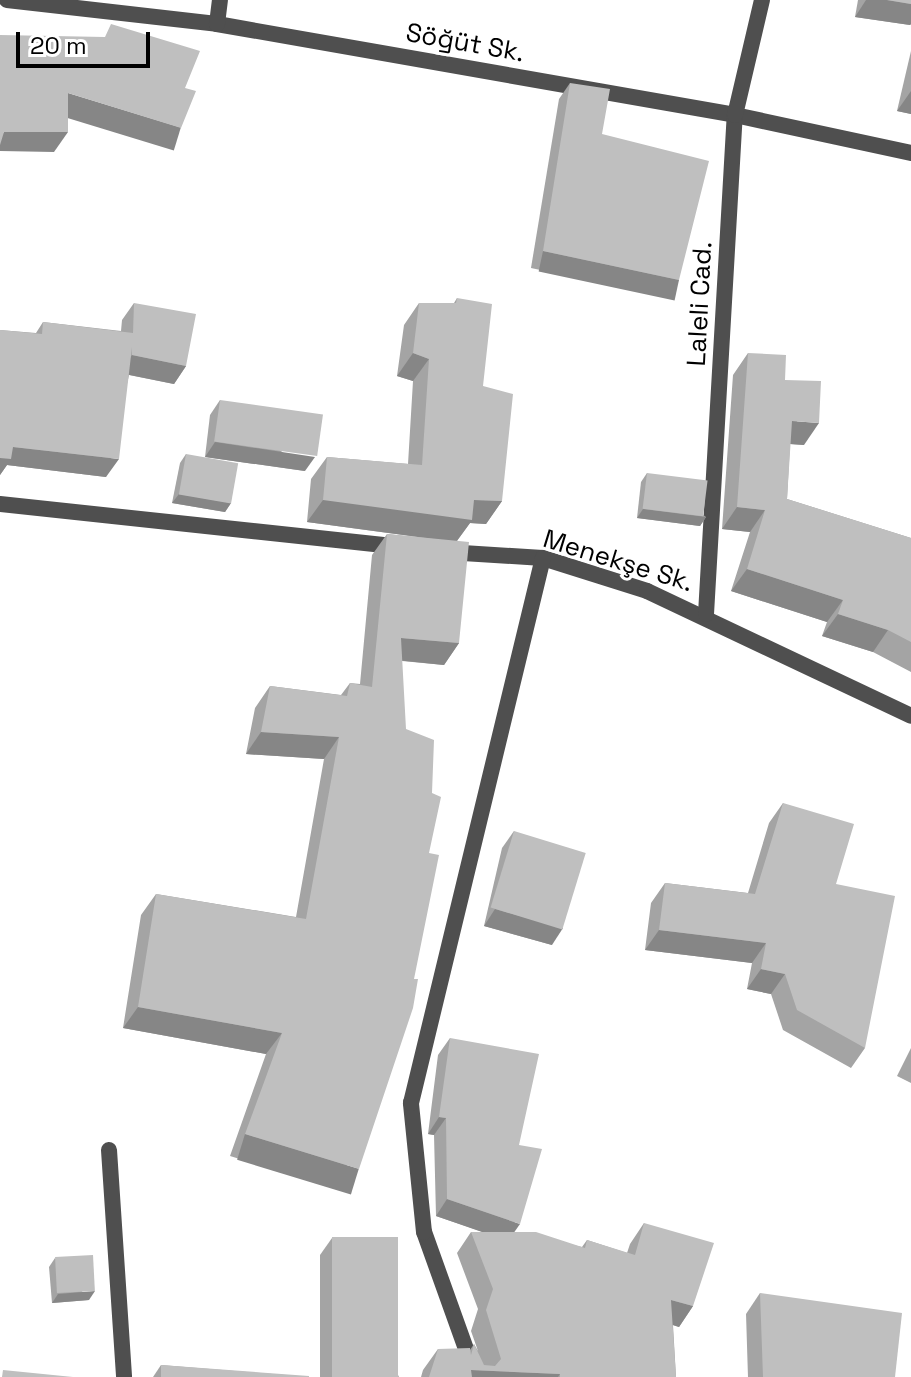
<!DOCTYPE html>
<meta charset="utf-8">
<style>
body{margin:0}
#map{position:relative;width:911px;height:1377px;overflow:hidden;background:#fff;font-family:"Space Grotesk",sans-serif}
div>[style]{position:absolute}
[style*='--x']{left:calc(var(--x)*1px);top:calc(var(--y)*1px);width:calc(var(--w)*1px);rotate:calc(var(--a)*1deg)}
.street>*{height:16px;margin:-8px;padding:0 8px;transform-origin:8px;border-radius:8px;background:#4f4f4f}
.wall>*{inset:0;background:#a4a4a4}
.shaded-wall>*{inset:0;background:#868686;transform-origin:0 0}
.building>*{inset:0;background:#bfbfbf;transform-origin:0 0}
span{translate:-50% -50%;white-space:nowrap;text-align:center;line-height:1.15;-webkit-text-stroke:6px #fff;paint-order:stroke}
.street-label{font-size:26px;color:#000}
.scale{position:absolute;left:16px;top:32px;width:134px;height:36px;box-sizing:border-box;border:4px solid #000;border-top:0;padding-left:10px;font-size:24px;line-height:28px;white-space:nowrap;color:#000;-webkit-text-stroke:6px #fff;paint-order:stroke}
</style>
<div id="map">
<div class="street">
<i style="--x:7;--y:0;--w:211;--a:6.5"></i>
<i style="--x:217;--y:24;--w:526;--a:9.96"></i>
<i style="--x:735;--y:115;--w:180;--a:12.2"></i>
<i style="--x:217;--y:24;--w:24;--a:-83"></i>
<i style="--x:0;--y:504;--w:402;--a:6.1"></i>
<i style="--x:447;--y:552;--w:96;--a:3.6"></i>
<i style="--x:543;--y:558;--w:109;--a:17.6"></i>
<i style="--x:647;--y:591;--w:292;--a:25.3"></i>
<i style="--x:706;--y:614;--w:500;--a:-86.7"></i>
<i style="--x:735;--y:115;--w:118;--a:-76.8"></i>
<i style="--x:109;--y:1150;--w:227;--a:86.2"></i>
<i style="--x:476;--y:1377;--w:154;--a:-109.7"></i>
<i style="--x:424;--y:1232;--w:130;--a:-95.8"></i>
<i style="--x:411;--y:1103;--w:561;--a:-76.39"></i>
</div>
<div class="wall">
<i style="clip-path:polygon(858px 0,911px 0,911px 24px,910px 25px,855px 17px)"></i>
<i style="clip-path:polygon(911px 51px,911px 114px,897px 111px)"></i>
<i style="clip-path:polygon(570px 83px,679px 280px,667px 297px,531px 268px,559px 99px)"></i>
<i style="clip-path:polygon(457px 298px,483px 386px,502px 501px,486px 524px,470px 523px,457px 541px,459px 643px,444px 665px,402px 661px,344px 1191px,230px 1156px,266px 1054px,123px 1028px,141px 915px,156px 894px,296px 917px,324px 759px,246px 754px,255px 708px,270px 686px,341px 695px,350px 683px,360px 684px,372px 555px,387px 534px,425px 538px,307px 522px,311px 479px,327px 457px,408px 464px,413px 381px,397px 376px,404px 325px,419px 303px,454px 303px)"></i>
<i style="clip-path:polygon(134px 303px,186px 366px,174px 384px,129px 375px,106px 477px,7px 465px,0 475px,0 330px,36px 333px,43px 322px,121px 331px,122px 320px)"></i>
<i style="clip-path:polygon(748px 353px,785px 380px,804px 445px,790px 444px,787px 499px,911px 538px,911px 672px,873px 652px,822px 636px,827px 622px,731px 591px,750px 532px,722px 529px,733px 375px)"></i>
<i style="clip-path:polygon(220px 400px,305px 471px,205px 457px,210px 415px)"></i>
<i style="clip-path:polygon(186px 454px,231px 503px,225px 512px,172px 503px,180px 463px)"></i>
<i style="clip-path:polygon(647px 473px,706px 517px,700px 526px,637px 518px,641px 482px)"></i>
<i style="clip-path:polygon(783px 803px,836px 884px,865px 1048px,851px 1068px,783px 1030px,771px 994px,747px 989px,752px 963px,645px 950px,651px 903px,665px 883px,748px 893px,769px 823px)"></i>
<i style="clip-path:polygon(514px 831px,552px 945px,484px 926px,502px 848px)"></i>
<i style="clip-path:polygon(450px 1038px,519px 1145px,514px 1232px,582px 1247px,587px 1240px,627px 1253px,630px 1244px,644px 1223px,693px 1306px,679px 1327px,673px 1325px,676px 1377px,421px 1377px,423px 1370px,438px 1349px,470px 1350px,474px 1344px,478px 1351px,471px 1331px,478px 1309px,457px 1253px,471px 1232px,483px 1232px,436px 1216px,434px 1135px,428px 1134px,438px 1055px)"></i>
<i style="clip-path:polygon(911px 1048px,911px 1083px,897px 1076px)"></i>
<i style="clip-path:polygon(332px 1238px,399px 1377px,320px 1377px,320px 1255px)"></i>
<i style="clip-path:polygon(55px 1258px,89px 1300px,52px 1303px,49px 1267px)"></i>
<i style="clip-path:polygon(760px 1293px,895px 1377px,748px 1377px,746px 1314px)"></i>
<i style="clip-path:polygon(161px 1365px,309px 1377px,153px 1377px)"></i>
</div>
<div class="shaded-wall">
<i style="clip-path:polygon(866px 0,887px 0,911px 4px,911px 24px,910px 25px,855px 17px)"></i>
<i style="clip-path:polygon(911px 91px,911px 114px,897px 111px)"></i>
<i style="left:68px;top:93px;width:118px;height:24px;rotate:17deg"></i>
<i style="clip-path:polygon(4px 132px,68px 132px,54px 152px,0 151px,0 137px)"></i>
<i style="left:543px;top:251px;width:139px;height:21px;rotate:12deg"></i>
<i style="clip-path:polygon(413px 353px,429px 359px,413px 381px,397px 376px)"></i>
<i style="clip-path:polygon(132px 355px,186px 366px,174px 384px,120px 373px)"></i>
<i style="clip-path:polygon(792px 421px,819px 423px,804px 445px,776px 443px)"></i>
<i style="clip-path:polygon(215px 442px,315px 457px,305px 471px,205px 457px)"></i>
<i style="clip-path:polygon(13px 447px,119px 459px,106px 477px,7px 465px,0 475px,0 458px)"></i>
<i style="clip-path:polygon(179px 494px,231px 503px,225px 512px,172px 503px)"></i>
<i style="clip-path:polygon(323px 500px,474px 500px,502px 501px,486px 524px,470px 523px,456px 542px,307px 522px)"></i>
<i style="clip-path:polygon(737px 507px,765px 510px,750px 532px,722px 529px)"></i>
<i style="clip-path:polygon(643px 509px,706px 517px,700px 526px,637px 518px)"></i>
<i style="clip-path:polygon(747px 569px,843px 600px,827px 622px,731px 591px)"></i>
<i style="clip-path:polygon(838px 614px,888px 630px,873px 652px,822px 636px)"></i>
<i style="clip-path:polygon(401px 638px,459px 643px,444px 665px,386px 659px)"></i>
<i style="clip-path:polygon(261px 732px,339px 737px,324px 759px,246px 754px)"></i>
<i style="clip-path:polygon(495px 909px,563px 928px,552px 945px,484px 926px)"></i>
<i style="clip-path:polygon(659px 930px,766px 943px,752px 963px,645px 950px)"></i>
<i style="clip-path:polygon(761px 969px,785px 974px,771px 994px,747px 989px)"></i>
<i style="clip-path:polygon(138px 1007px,282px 1033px,266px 1054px,123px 1028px)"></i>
<i style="clip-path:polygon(439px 1117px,446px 1118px,434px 1135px,428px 1134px)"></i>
<i style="left:245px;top:1134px;width:119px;height:27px;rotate:17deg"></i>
<i style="clip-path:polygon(447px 1199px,520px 1224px,508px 1241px,436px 1216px)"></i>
<i style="clip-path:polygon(95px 1291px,89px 1300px,52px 1303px,58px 1294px)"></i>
<i style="clip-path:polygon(671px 1300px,693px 1306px,679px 1327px,657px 1320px)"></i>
<i style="clip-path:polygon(471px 1370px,560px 1374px,558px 1377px,466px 1377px)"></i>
</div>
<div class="building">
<i style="clip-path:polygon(887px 0,911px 0,911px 4px)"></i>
<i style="clip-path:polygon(111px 24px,200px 51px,185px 88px,196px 91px,181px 128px,68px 93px,68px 132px,4px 132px,0 145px,0 35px,105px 37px)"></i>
<i style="clip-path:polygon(570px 83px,610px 89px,602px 134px,709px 161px,679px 280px,543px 251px)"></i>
<i style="clip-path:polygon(457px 298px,492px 304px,483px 386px,513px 394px,502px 501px,474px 500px,472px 520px,323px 500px,327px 457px,422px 465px,429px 359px,413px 353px,419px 303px,456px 303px)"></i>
<i style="clip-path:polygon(134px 303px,196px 314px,186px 366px,132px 355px,132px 347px,119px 459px,13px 447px,11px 459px,0 458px,0 330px,42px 334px,43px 322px,133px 333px)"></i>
<i style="clip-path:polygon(748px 353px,786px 355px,785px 380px,821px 381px,819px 423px,792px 421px,787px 499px,911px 538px,911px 642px,888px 630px,838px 614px,843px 600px,747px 569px,765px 510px,737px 507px)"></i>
<i style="left:220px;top:400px;width:104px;height:42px;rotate:8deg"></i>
<i style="left:186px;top:454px;width:53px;height:41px;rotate:10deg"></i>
<i style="left:647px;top:473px;width:61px;height:36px;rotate:7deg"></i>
<i style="clip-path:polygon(387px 534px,469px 542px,459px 643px,401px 638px,406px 729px,434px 740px,432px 793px,441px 797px,429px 853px,439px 855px,414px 979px,418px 979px,413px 1008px,359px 1169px,245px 1134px,282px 1033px,138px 1007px,156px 894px,306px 919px,339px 737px,261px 732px,270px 686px,347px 696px,350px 683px,372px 687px)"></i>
<i style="clip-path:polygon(783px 803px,854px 824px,836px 884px,895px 896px,865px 1048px,797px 1010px,785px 974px,761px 969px,766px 943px,659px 930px,665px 883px,755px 894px)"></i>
<i style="left:514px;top:831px;width:75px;height:80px;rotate:17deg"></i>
<i style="clip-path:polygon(450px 1038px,539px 1054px,519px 1145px,542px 1149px,520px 1224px,447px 1199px,446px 1118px,439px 1117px)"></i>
<i style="clip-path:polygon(644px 1223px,714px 1243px,693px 1306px,671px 1300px,676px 1377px,560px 1377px,560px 1374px,471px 1370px,472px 1377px,429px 1377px,438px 1349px,470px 1348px,471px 1355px,474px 1344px,484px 1365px,495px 1366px,501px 1359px,486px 1310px,493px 1289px,471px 1232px,536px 1232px,585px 1248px,587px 1240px,635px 1255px)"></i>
<i style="left:398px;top:1237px;width:140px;height:66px;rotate:90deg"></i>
<i style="left:93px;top:1255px;width:36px;height:38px;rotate:87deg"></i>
<i style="clip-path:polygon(760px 1293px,902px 1313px,895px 1377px,763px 1377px)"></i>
<i style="clip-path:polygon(161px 1365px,309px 1376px,309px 1377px,161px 1377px)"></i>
<i style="clip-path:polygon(3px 1370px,73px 1377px,2px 1377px)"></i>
</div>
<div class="street-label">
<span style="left:465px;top:43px;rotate:10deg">Söğüt Sk.</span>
<span style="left:700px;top:304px;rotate:-87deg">Laleli Cad.</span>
<span style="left:618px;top:561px;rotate:17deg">Menekşe Sk.</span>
</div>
<div class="scale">20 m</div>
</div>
